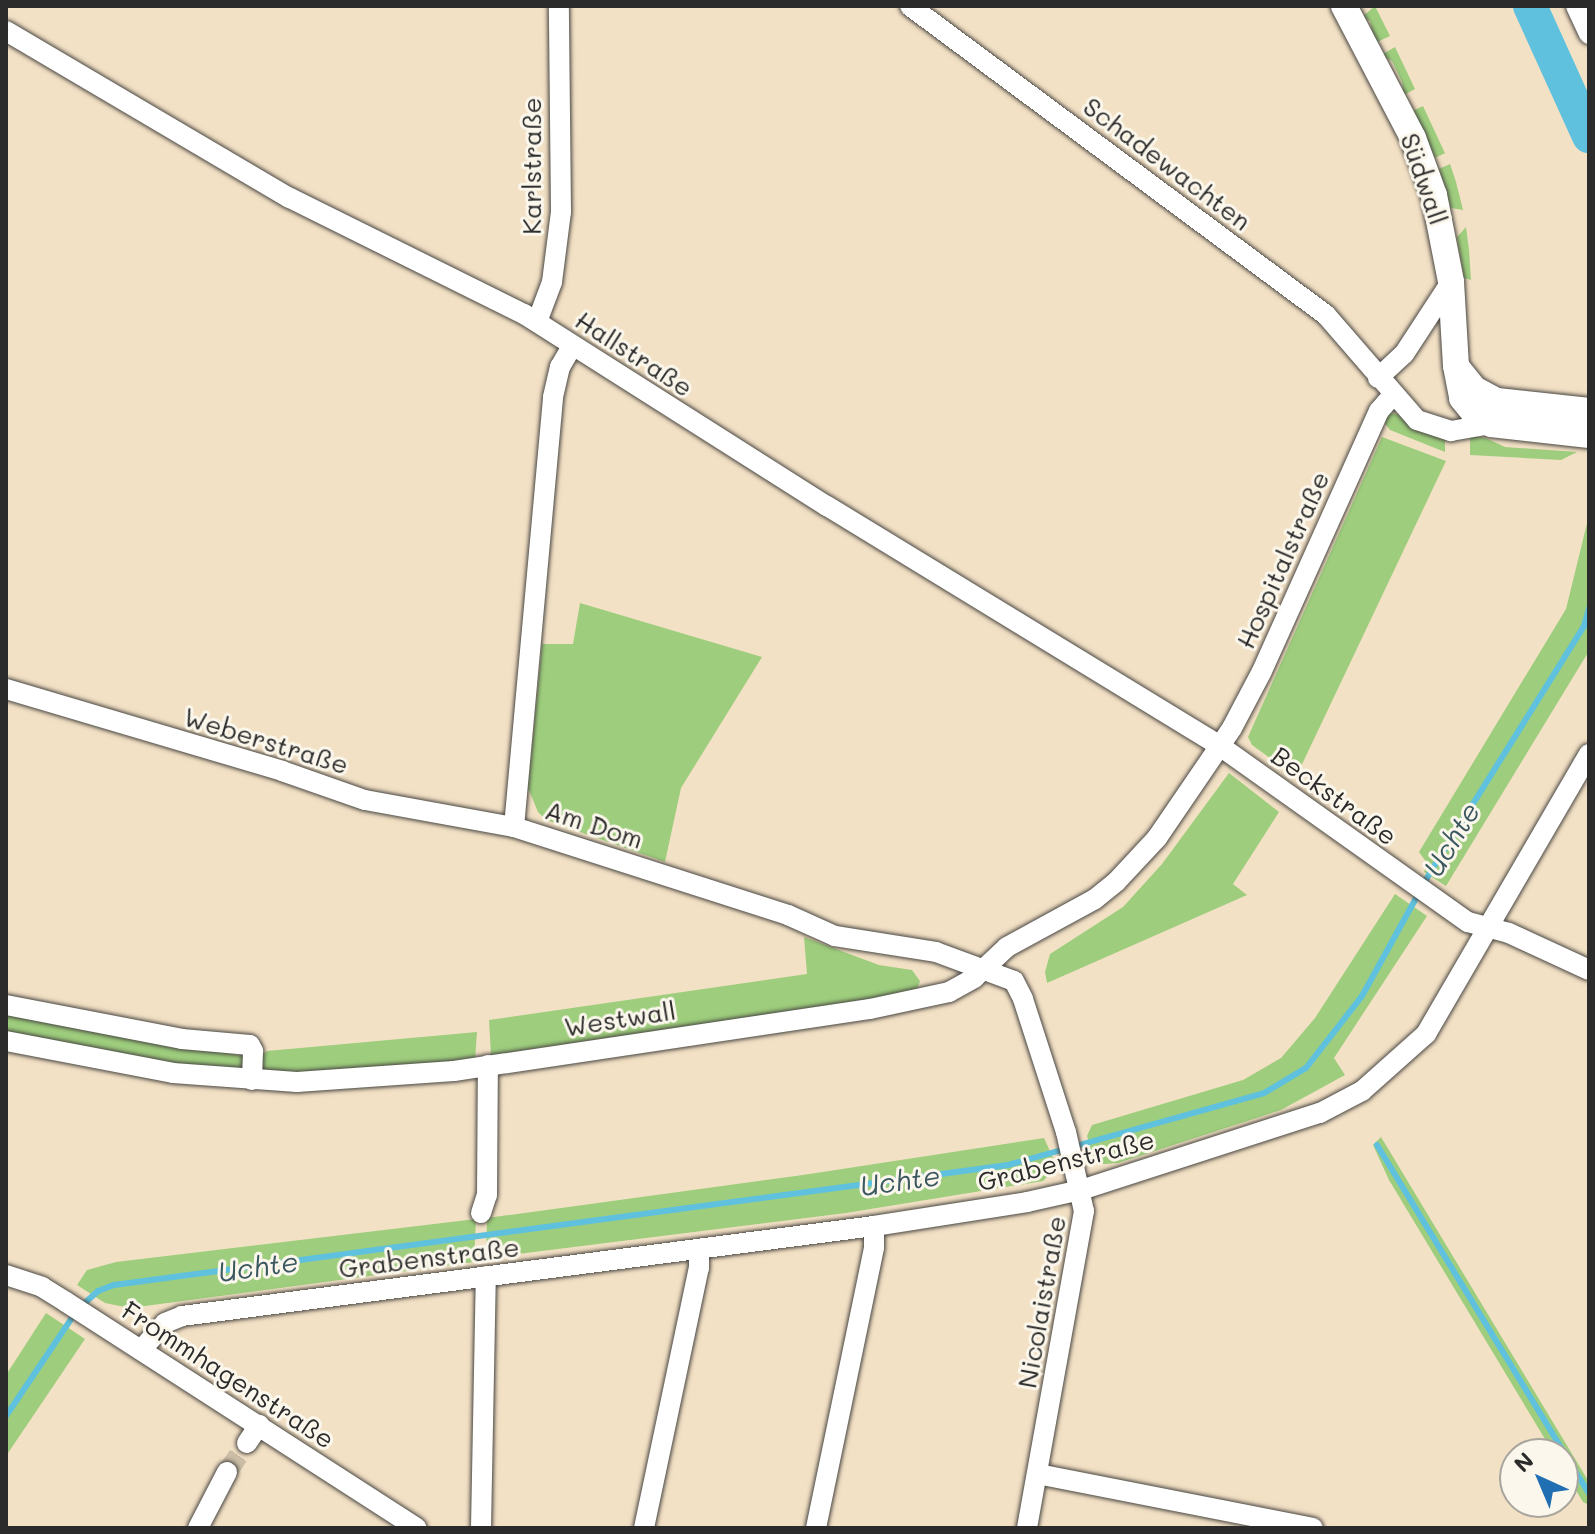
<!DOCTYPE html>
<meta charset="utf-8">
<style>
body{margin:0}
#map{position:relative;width:1595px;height:1534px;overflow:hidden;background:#f3e1c5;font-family:Mali,sans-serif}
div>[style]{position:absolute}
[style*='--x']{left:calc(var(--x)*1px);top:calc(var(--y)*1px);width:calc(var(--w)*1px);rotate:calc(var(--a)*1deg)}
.green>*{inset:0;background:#9ece7d;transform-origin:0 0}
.stream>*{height:6px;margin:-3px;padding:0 3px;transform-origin:3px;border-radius:3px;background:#5fc1dd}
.river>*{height:34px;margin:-17px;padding:0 17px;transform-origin:17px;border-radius:17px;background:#5fc1dd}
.minor-tunnel>*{height:20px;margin-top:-10px;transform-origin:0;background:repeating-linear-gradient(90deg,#cbbda6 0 20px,transparent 0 30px)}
.roads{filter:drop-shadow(0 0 2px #494642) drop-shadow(0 0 2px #494642)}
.minor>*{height:20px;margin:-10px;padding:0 10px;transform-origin:10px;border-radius:10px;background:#fff}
.major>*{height:26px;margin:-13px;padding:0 13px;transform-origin:13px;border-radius:13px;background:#fff}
span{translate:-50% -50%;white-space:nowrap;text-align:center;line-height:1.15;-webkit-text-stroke:6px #fbf7ec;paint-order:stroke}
.street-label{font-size:26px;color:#2b2b2b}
.water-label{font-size:28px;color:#3b5860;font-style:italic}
.frame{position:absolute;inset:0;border:8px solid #2b2b2b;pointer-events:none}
.north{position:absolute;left:1499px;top:1438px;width:80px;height:80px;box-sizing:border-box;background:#fbf7ec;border:2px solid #a8a59f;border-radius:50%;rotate:316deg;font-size:22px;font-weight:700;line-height:32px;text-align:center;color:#2b2b2b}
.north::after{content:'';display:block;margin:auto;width:28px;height:36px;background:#1f6fb2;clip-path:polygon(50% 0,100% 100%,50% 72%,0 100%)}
</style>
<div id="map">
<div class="green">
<i style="clip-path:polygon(1375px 6px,1390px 36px,1375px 43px,1370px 21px,1362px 17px)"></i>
<i style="clip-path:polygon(1395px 47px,1415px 89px,1404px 95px,1402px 82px,1392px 61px,1381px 55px)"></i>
<i style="left:1423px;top:106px;width:52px;height:11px;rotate:65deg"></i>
<i style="clip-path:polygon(1450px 164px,1456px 182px,1463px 210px,1451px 208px,1439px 169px)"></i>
<i style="clip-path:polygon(1466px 227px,1469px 250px,1471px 280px,1464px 278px,1457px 237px)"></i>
<i style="clip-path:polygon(1387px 413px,1397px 414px,1421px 432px,1445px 438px,1445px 452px,1390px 430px,1383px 421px)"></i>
<i style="clip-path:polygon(1470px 436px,1486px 438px,1505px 447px,1577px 452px,1561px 460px,1470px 455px)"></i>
<i style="clip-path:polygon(1382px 437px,1446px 461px,1296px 777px,1252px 745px,1248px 737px)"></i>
<i style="clip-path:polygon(1589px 515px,1589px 651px,1446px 886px,1424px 872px,1427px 863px,1419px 852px,1566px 609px)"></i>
<i style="clip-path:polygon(580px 603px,762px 657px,681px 788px,665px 862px,546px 820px,538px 812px,528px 788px,542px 644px,573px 644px)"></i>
<i style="clip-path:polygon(1229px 773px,1279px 812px,1233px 884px,1247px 895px,1047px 983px,1045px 972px,1050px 954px,1123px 907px,1162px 864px)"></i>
<i style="clip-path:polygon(1395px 894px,1427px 916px,1334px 1058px,1345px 1075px,1281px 1110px,1118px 1163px,1104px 1164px,1094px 1160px,1087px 1136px,1092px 1125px,1243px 1080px,1281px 1058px,1315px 1018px)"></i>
<i style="clip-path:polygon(804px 937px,879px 965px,912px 970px,920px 981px,916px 993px,491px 1055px,489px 1020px,807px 974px)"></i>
<i style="clip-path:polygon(6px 1010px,143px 1038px,248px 1057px,243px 1072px,175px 1065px,6px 1033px)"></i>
<i style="clip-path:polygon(477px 1032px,475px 1060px,336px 1073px,262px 1074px,261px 1056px,267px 1051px)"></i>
<i style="clip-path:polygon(1381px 1137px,1589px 1482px,1589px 1505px,1583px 1502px,1563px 1469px,1563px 1454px,1554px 1454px,1389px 1180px,1373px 1145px)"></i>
<i style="clip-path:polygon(1044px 1138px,1057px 1167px,1043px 1181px,846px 1213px,486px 1258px,487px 1218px,803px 1175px)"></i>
<i style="clip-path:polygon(476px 1219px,474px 1262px,130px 1308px,105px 1303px,77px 1285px,87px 1270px,116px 1262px)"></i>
<i style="clip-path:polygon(46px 1313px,85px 1339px,6px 1456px,6px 1375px)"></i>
</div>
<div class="stream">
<i style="--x:1377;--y:1145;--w:407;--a:58.7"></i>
<i style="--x:6;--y:1416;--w:129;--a:-56.1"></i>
<i style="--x:78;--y:1309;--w:27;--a:-42"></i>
<i style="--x:98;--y:1291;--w:17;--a:-21"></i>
<i style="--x:114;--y:1285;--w:902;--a:-7.65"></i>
<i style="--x:1008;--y:1165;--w:266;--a:-15.7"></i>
<i style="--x:1264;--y:1093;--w:49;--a:-30.8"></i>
<i style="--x:1306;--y:1068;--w:91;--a:-52.1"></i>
<i style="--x:1362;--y:996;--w:143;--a:-61.1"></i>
<i style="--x:1431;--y:871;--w:289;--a:-58"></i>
<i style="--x:1584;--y:626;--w:19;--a:-74"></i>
</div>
<div class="river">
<i style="--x:1530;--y:6;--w:143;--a:65.6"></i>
</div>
<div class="minor-tunnel">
<i style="--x:227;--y:1472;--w:35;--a:-55"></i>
</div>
<div class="roads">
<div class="minor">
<i style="--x:910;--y:6;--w:518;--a:36.6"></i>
<i style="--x:1326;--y:315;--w:139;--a:49.1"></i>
<i style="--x:1417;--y:420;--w:36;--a:18"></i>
<i style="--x:1451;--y:431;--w:41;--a:-9.9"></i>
<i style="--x:1576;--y:6;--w:31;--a:65"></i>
<i style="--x:6;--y:31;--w:329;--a:30.5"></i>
<i style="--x:290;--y:198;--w:261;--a:26.4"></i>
<i style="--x:524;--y:314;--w:359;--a:32.4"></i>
<i style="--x:827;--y:506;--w:460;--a:31.4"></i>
<i style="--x:1220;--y:746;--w:304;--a:35.4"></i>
<i style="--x:1468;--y:922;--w:42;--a:15"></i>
<i style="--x:1509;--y:933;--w:88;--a:24.8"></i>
<i style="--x:537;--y:322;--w:43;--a:-69.4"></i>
<i style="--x:552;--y:282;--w:71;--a:-82.7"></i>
<i style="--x:561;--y:212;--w:206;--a:-90.6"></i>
<i style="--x:1378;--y:378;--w:35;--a:-43"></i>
<i style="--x:1404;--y:354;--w:86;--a:-56.9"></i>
<i style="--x:6;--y:689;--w:288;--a:16.5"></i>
<i style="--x:282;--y:771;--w:88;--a:19.3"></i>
<i style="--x:365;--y:800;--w:151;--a:10.3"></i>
<i style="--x:514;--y:827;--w:288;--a:17.8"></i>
<i style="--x:788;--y:915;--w:51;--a:24.1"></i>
<i style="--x:835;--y:936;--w:102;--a:9"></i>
<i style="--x:936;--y:952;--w:83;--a:20.4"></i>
<i style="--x:1014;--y:981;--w:20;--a:63"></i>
<i style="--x:1023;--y:999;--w:140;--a:72.1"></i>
<i style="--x:1066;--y:1132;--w:81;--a:77.2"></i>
<i style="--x:1084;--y:1211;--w:322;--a:100.2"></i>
<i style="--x:514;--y:827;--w:432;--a:-84.8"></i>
<i style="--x:553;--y:397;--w:31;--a:-77"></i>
<i style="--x:560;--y:367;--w:24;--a:-60"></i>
<i style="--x:6;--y:1005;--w:179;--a:10.9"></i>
<i style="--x:182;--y:1039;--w:68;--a:5"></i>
<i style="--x:250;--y:1045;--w:7;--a:63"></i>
<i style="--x:253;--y:1051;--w:29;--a:92"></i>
<i style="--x:6;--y:1041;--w:170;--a:10.8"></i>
<i style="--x:173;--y:1073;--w:124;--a:4.2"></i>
<i style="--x:297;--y:1082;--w:157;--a:-4"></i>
<i style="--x:454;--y:1071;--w:421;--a:-8.5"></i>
<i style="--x:870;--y:1009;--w:81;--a:-12.1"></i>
<i style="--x:949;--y:992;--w:29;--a:-29"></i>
<i style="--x:974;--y:978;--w:45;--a:-43.2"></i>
<i style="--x:1007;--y:947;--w:100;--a:-28.6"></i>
<i style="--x:1095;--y:899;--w:27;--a:-39"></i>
<i style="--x:1116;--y:882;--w:60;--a:-47"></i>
<i style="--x:1157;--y:838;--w:133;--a:-55.7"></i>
<i style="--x:1232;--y:728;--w:64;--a:-62.2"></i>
<i style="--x:1262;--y:671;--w:285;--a:-65.8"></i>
<i style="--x:1379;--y:411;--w:20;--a:-49"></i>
<i style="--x:481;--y:1213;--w:19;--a:-72"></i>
<i style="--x:487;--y:1195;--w:130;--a:-89.6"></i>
<i style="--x:6;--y:1275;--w:38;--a:18"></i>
<i style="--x:42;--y:1287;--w:28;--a:32"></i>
<i style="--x:66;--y:1302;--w:417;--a:32.8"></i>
<i style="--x:141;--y:1350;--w:36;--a:-48"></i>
<i style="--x:165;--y:1323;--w:18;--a:-22"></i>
<i style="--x:182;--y:1316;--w:698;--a:-7.41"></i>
<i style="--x:874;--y:1226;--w:155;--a:-8.9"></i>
<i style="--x:1027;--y:1202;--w:55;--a:-12.5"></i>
<i style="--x:1081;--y:1190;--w:251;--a:-17.9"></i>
<i style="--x:1320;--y:1113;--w:47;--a:-27.6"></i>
<i style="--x:1362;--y:1091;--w:86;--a:-41.7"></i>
<i style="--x:1426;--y:1034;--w:324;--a:-59.8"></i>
<i style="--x:247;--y:1443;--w:22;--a:-56"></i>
<i style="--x:1038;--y:1474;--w:280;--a:11.1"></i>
<i style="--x:198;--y:1528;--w:63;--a:-62.6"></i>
<i style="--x:481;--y:1528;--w:252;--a:-88.9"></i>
<i style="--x:644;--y:1528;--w:266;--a:-78.1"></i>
<i style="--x:699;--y:1268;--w:19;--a:-90"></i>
<i style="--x:816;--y:1528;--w:287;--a:-78.3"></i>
<i style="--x:874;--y:1247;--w:21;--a:-90"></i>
</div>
<div class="major">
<i style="--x:1344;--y:6;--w:149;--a:62.4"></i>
<i style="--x:1413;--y:138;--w:61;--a:69.8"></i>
<i style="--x:1434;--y:195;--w:89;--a:78.9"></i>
<i style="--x:1451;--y:282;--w:84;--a:86.6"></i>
<i style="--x:1456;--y:366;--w:33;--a:79"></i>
<i style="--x:1462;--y:398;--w:19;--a:51"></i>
<i style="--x:1474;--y:413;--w:20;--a:33"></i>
<i style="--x:1491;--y:424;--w:99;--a:6.4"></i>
<i style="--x:1458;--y:369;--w:26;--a:51"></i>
<i style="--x:1474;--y:389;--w:26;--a:28"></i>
<i style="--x:1497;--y:401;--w:93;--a:6.2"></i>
</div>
</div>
<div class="street-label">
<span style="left:1167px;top:164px;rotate:37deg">Schadewachten</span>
<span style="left:532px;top:166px;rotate:-90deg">Karlstraße</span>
<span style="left:1424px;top:179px;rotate:71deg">Südwall</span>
<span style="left:634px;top:354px;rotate:33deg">Hallstraße</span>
<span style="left:1283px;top:560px;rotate:-66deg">Hospitalstraße</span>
<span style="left:266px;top:741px;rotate:17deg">Weberstraße</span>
<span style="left:1334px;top:796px;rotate:36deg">Beckstraße</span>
<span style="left:594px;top:825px;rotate:18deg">Am Dom</span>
<span style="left:620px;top:1019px;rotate:-9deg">Westwall</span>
<span style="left:1066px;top:1161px;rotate:-14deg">Grabenstraße</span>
<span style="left:429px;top:1258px;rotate:-7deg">Grabenstraße</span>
<span style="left:1042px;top:1302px;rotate:-80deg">Nicolaistraße</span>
<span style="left:228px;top:1375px;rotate:33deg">Frommhagenstraße</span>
</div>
<div class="water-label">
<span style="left:1451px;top:839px;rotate:-59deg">Uchte</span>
<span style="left:900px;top:1180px;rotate:-8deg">Uchte</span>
<span style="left:258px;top:1266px;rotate:-8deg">Uchte</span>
</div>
<div class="frame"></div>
<div class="north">N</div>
</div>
